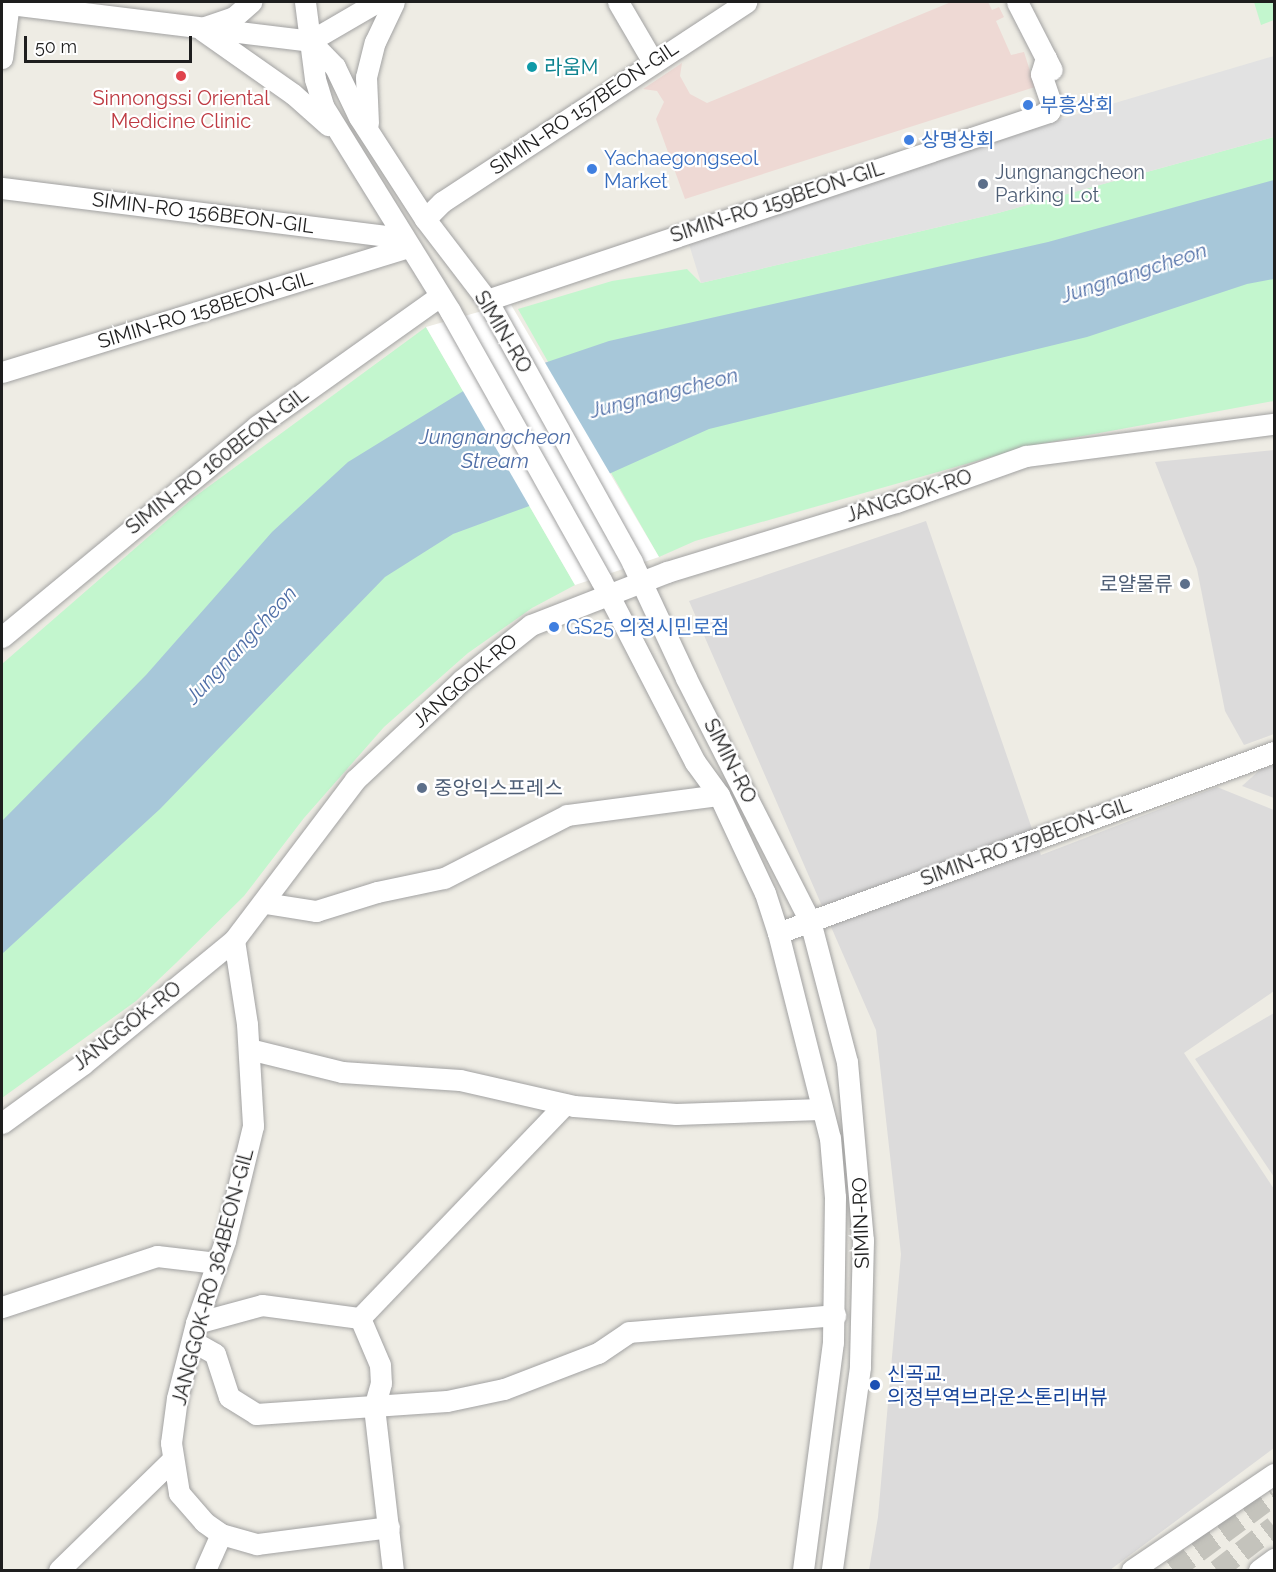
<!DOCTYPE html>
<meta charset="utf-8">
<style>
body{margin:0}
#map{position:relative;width:1276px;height:1572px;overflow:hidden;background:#eeece4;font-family:Raleway,"Noto Sans KR",sans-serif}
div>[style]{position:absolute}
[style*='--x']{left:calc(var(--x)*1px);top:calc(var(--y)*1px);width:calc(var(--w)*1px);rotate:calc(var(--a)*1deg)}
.residential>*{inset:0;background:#dcdbdb}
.commercial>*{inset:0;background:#eed9d4}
.park>*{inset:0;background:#c3f6ce}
.parking>*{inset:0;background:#e2e2e2}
.water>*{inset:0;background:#a7c7d9}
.pier>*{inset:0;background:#fff}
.minor-tunnel>*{height:21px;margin-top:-10.5px;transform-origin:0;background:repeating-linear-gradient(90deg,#c4c3bc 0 21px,transparent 0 31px)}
.roads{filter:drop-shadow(0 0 2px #a2a2a2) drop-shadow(0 0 2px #a2a2a2)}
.minor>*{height:21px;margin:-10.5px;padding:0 10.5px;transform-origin:10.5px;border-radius:10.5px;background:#fff}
.dots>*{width:16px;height:16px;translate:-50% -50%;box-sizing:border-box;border:3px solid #fff;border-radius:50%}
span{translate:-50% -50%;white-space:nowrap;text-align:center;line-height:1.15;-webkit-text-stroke:4.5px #fff;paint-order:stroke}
.culture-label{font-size:20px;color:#0d838f}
.left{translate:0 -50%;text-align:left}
.health-label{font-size:20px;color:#be3a42}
.shop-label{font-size:20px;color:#366cbe}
.street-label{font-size:20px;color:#1e1e1e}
.service-label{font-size:20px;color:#4e5e75}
.right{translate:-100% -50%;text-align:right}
.transit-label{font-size:20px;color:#164399}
.water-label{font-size:21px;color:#506fa7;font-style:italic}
.frame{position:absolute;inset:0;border:3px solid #1e1e1e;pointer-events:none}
.scale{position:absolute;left:24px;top:36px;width:168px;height:27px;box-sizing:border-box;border:3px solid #1e1e1e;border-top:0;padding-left:8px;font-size:18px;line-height:21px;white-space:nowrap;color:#1e1e1e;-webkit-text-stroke:4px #fff;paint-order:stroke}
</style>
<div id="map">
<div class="residential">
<i style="clip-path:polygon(1274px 450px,1274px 734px,1244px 745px,1225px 711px,1197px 569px,1155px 462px)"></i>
<i style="clip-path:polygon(926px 521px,1041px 855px,1217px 787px,1274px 810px,1274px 991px,1184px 1053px,1274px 1189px,1274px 1448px,1110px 1570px,869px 1570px,878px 1517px,901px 1254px,876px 1030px,689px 601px)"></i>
<i style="clip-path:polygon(1274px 766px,1274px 798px,1242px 786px,1262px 768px)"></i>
<i style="clip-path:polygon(1274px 1013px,1274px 1177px,1195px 1059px)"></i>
</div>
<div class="commercial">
<i style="clip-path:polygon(951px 2px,988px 2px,992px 10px,999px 7px,1004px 17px,996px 21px,1011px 55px,1024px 52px,1035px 87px,685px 199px,656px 119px,664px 102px,657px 91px,643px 89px,682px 63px,680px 76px,690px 94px,707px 103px)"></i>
</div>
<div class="park">
<i style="clip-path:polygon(1254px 2px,1274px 2px,1274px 20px,1261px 25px)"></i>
<i style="clip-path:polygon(1274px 137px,1274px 401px,1029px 446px,695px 541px,659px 557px,518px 309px,612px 281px,687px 269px,701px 283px,998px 213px)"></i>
<i style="clip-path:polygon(426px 327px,575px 585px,532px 608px,468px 653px,384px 727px,304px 818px,244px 896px,176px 963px,136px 1001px,2px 1098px,2px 664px,193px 498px)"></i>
</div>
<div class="parking">
<i style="clip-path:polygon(1274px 56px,1274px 137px,998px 213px,701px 283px,688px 241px,1071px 116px)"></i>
</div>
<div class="water">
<i style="clip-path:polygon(1274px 180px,1274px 279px,1247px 284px,1087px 337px,709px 429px,573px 490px,453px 534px,385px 577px,160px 809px,2px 954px,2px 821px,146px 675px,272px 532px,348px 462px,465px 390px,609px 341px,1048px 242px)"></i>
</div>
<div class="pier">
<i style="clip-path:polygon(510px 303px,659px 557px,575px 585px,426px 327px)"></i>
</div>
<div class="minor-tunnel">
<i style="--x:1173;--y:1570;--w:126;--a:-36.6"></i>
<i style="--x:1217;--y:1570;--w:72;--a:-37.7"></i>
</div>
<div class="roads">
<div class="minor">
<i style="--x:305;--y:2;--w:78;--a:82.6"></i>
<i style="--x:315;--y:79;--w:28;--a:73"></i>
<i style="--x:323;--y:106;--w:241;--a:58.2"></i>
<i style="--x:450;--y:311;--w:308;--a:60.7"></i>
<i style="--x:601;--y:580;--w:205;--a:62.7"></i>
<i style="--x:695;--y:762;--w:41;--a:54"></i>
<i style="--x:719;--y:795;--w:108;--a:64.9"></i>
<i style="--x:765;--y:893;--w:42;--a:72"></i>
<i style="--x:778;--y:933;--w:211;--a:75.8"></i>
<i style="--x:830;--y:1138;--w:59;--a:85.2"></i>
<i style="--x:835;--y:1197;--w:145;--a:90.8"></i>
<i style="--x:833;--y:1342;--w:230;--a:97.5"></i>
<i style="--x:618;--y:2;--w:69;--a:59.7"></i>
<i style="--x:1017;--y:2;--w:76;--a:62.8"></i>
<i style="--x:2;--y:3;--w:310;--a:7"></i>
<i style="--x:310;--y:41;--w:78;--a:-30.2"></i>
<i style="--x:205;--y:27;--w:31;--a:-19"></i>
<i style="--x:234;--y:17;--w:23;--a:-41"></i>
<i style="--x:202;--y:30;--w:111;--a:35.1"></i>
<i style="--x:293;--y:94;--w:47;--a:41.5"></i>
<i style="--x:310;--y:41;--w:36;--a:46"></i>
<i style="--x:335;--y:67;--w:55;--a:64.4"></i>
<i style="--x:359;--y:117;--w:121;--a:57.1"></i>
<i style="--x:425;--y:219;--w:102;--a:52.6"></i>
<i style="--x:487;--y:300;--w:299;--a:61"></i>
<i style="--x:632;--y:562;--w:128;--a:65"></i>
<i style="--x:686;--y:678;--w:273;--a:63"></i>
<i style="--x:810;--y:921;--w:146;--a:75.3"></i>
<i style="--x:847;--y:1062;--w:179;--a:84.9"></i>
<i style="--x:863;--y:1240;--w:127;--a:91.4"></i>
<i style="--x:860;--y:1367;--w:205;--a:97.9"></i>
<i style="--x:2;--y:58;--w:56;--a:-82.9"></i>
<i style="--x:368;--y:123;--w:46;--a:-92.5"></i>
<i style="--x:366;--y:77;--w:36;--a:-76"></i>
<i style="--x:375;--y:42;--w:44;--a:-64.6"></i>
<i style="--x:2;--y:188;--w:405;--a:7.1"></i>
<i style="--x:425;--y:219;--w:24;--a:-45"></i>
<i style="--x:442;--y:202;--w:364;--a:-33.3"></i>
<i style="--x:487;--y:300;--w:593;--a:-18.5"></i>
<i style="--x:1049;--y:112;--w:7;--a:-63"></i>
<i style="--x:1052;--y:106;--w:34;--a:-109"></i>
<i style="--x:1041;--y:74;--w:17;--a:-73"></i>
<i style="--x:2;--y:372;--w:426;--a:-17.1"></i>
<i style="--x:2;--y:637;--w:331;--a:-39.6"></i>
<i style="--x:257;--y:426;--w:224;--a:-35.4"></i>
<i style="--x:265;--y:903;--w:52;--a:8.9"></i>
<i style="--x:316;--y:911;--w:64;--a:-17.3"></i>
<i style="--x:377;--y:892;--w:68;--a:-11.8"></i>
<i style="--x:444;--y:878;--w:138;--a:-27.1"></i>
<i style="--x:567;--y:815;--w:153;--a:-7.5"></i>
<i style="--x:778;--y:933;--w:528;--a:-20.05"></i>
<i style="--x:234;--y:940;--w:85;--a:81.2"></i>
<i style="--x:247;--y:1024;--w:102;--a:86.6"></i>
<i style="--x:253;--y:1126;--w:118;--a:103.7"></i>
<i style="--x:225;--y:1241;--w:87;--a:109.5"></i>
<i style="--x:196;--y:1323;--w:77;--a:104.2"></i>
<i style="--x:177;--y:1398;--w:45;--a:97.6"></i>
<i style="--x:171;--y:1443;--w:51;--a:80.9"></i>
<i style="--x:179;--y:1493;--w:38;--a:49"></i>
<i style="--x:204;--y:1522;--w:21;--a:35"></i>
<i style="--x:221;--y:1534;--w:37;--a:16"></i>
<i style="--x:257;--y:1544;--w:133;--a:-7.3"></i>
<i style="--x:249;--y:1049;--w:96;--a:13.9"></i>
<i style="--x:342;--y:1072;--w:118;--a:3.9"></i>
<i style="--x:460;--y:1080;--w:117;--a:12.8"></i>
<i style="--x:574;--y:1106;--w:102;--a:4.5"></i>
<i style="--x:676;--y:1114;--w:145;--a:-2"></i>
<i style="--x:2;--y:1123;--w:100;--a:-36.1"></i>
<i style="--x:83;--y:1064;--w:195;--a:-39.4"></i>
<i style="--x:234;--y:940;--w:201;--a:-52.9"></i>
<i style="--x:355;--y:780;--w:146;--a:-43.1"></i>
<i style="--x:462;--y:680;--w:88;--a:-38.6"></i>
<i style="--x:531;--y:625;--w:146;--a:-21.3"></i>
<i style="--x:667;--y:572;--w:239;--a:-17"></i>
<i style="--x:896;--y:502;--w:138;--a:-19.5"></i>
<i style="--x:1026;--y:456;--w:250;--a:-7.4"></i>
<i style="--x:2;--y:1307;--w:163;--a:-18.2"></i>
<i style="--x:157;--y:1256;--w:60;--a:6.7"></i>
<i style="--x:360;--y:1318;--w:51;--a:66.9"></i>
<i style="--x:380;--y:1365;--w:18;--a:87"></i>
<i style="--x:381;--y:1383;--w:25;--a:106"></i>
<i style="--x:374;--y:1407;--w:164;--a:83.4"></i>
<i style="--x:196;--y:1323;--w:68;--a:-15.3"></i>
<i style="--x:262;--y:1305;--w:99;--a:7.6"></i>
<i style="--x:360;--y:1318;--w:296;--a:-46.2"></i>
<i style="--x:192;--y:1341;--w:26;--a:29"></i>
<i style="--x:215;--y:1354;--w:45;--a:72"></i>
<i style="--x:229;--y:1397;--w:32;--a:32"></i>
<i style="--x:256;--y:1414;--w:191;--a:-3.9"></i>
<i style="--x:447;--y:1401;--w:58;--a:-11.9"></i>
<i style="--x:504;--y:1389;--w:101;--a:-21"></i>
<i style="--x:598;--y:1353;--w:37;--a:-34"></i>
<i style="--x:629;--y:1332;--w:207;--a:-4.7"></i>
<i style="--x:59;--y:1570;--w:159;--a:-44.2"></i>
<i style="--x:205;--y:1570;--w:39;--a:-66"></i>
<i style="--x:1132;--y:1570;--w:171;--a:-34.1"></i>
<i style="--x:1259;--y:1570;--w:19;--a:-36"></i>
</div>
</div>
<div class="dots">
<i style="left:532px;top:67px;background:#0f9aa8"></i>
<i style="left:181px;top:76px;background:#e0444e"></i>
<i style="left:1028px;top:105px;background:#3f7fe0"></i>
<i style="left:909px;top:140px;background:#3f7fe0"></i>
<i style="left:592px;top:169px;background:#3f7fe0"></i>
<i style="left:983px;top:184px;background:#5c6f8a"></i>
<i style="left:1185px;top:584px;background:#5c6f8a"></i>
<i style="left:554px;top:627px;background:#3f7fe0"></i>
<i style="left:422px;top:788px;background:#5c6f8a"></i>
<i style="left:875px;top:1385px;background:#1a4fb4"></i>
</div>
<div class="culture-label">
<span class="left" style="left:544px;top:67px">라움M</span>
</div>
<div class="health-label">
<span style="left:181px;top:110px">Sinnongssi Oriental<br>Medicine Clinic</span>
</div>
<div class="shop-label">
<span class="left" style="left:1040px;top:105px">부흥상회</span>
<span class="left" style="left:921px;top:140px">상명상회</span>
<span class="left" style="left:604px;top:170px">Yachaegongseol<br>Market</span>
<span class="left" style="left:566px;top:627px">GS25 의정시민로점</span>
</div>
<div class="street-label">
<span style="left:584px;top:108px;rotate:-34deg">SIMIN-RO 157BEON-GIL</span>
<span style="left:777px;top:202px;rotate:-18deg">SIMIN-RO 159BEON-GIL</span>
<span style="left:203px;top:213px;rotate:7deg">SIMIN-RO 156BEON-GIL</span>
<span style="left:205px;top:310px;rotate:-17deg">SIMIN-RO 158BEON-GIL</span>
<span style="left:503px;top:332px;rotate:59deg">SIMIN-RO</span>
<span style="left:217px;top:461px;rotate:-38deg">SIMIN-RO 160BEON-GIL</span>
<span style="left:909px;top:496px;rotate:-18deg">JANGGOK-RO</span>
<span style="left:465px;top:681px;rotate:-41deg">JANGGOK-RO</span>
<span style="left:730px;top:761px;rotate:63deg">SIMIN-RO</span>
<span style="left:1026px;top:842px;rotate:-20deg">SIMIN-RO 179BEON-GIL</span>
<span style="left:127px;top:1026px;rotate:-38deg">JANGGOK-RO</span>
<span style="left:861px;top:1223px;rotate:-92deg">SIMIN-RO</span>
<span style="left:213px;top:1277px;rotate:-75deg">JANGGOK-RO 364BEON-GIL</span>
</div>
<div class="service-label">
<span class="left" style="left:995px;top:184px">Jungnangcheon<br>Parking Lot</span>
<span class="right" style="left:1173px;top:584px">로얄물류</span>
<span class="left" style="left:434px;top:788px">중앙익스프레스</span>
</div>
<div class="transit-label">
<span class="left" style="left:887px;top:1386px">신곡교.<br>의정부역브라운스톤리버뷰</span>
</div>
<div class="water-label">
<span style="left:1134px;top:273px;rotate:-18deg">Jungnangcheon</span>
<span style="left:664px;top:393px;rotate:-14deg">Jungnangcheon</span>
<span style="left:495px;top:449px">Jungnangcheon<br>Stream</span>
<span style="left:241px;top:645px;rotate:-47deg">Jungnangcheon</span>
</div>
<div class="frame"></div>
<div class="scale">50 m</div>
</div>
